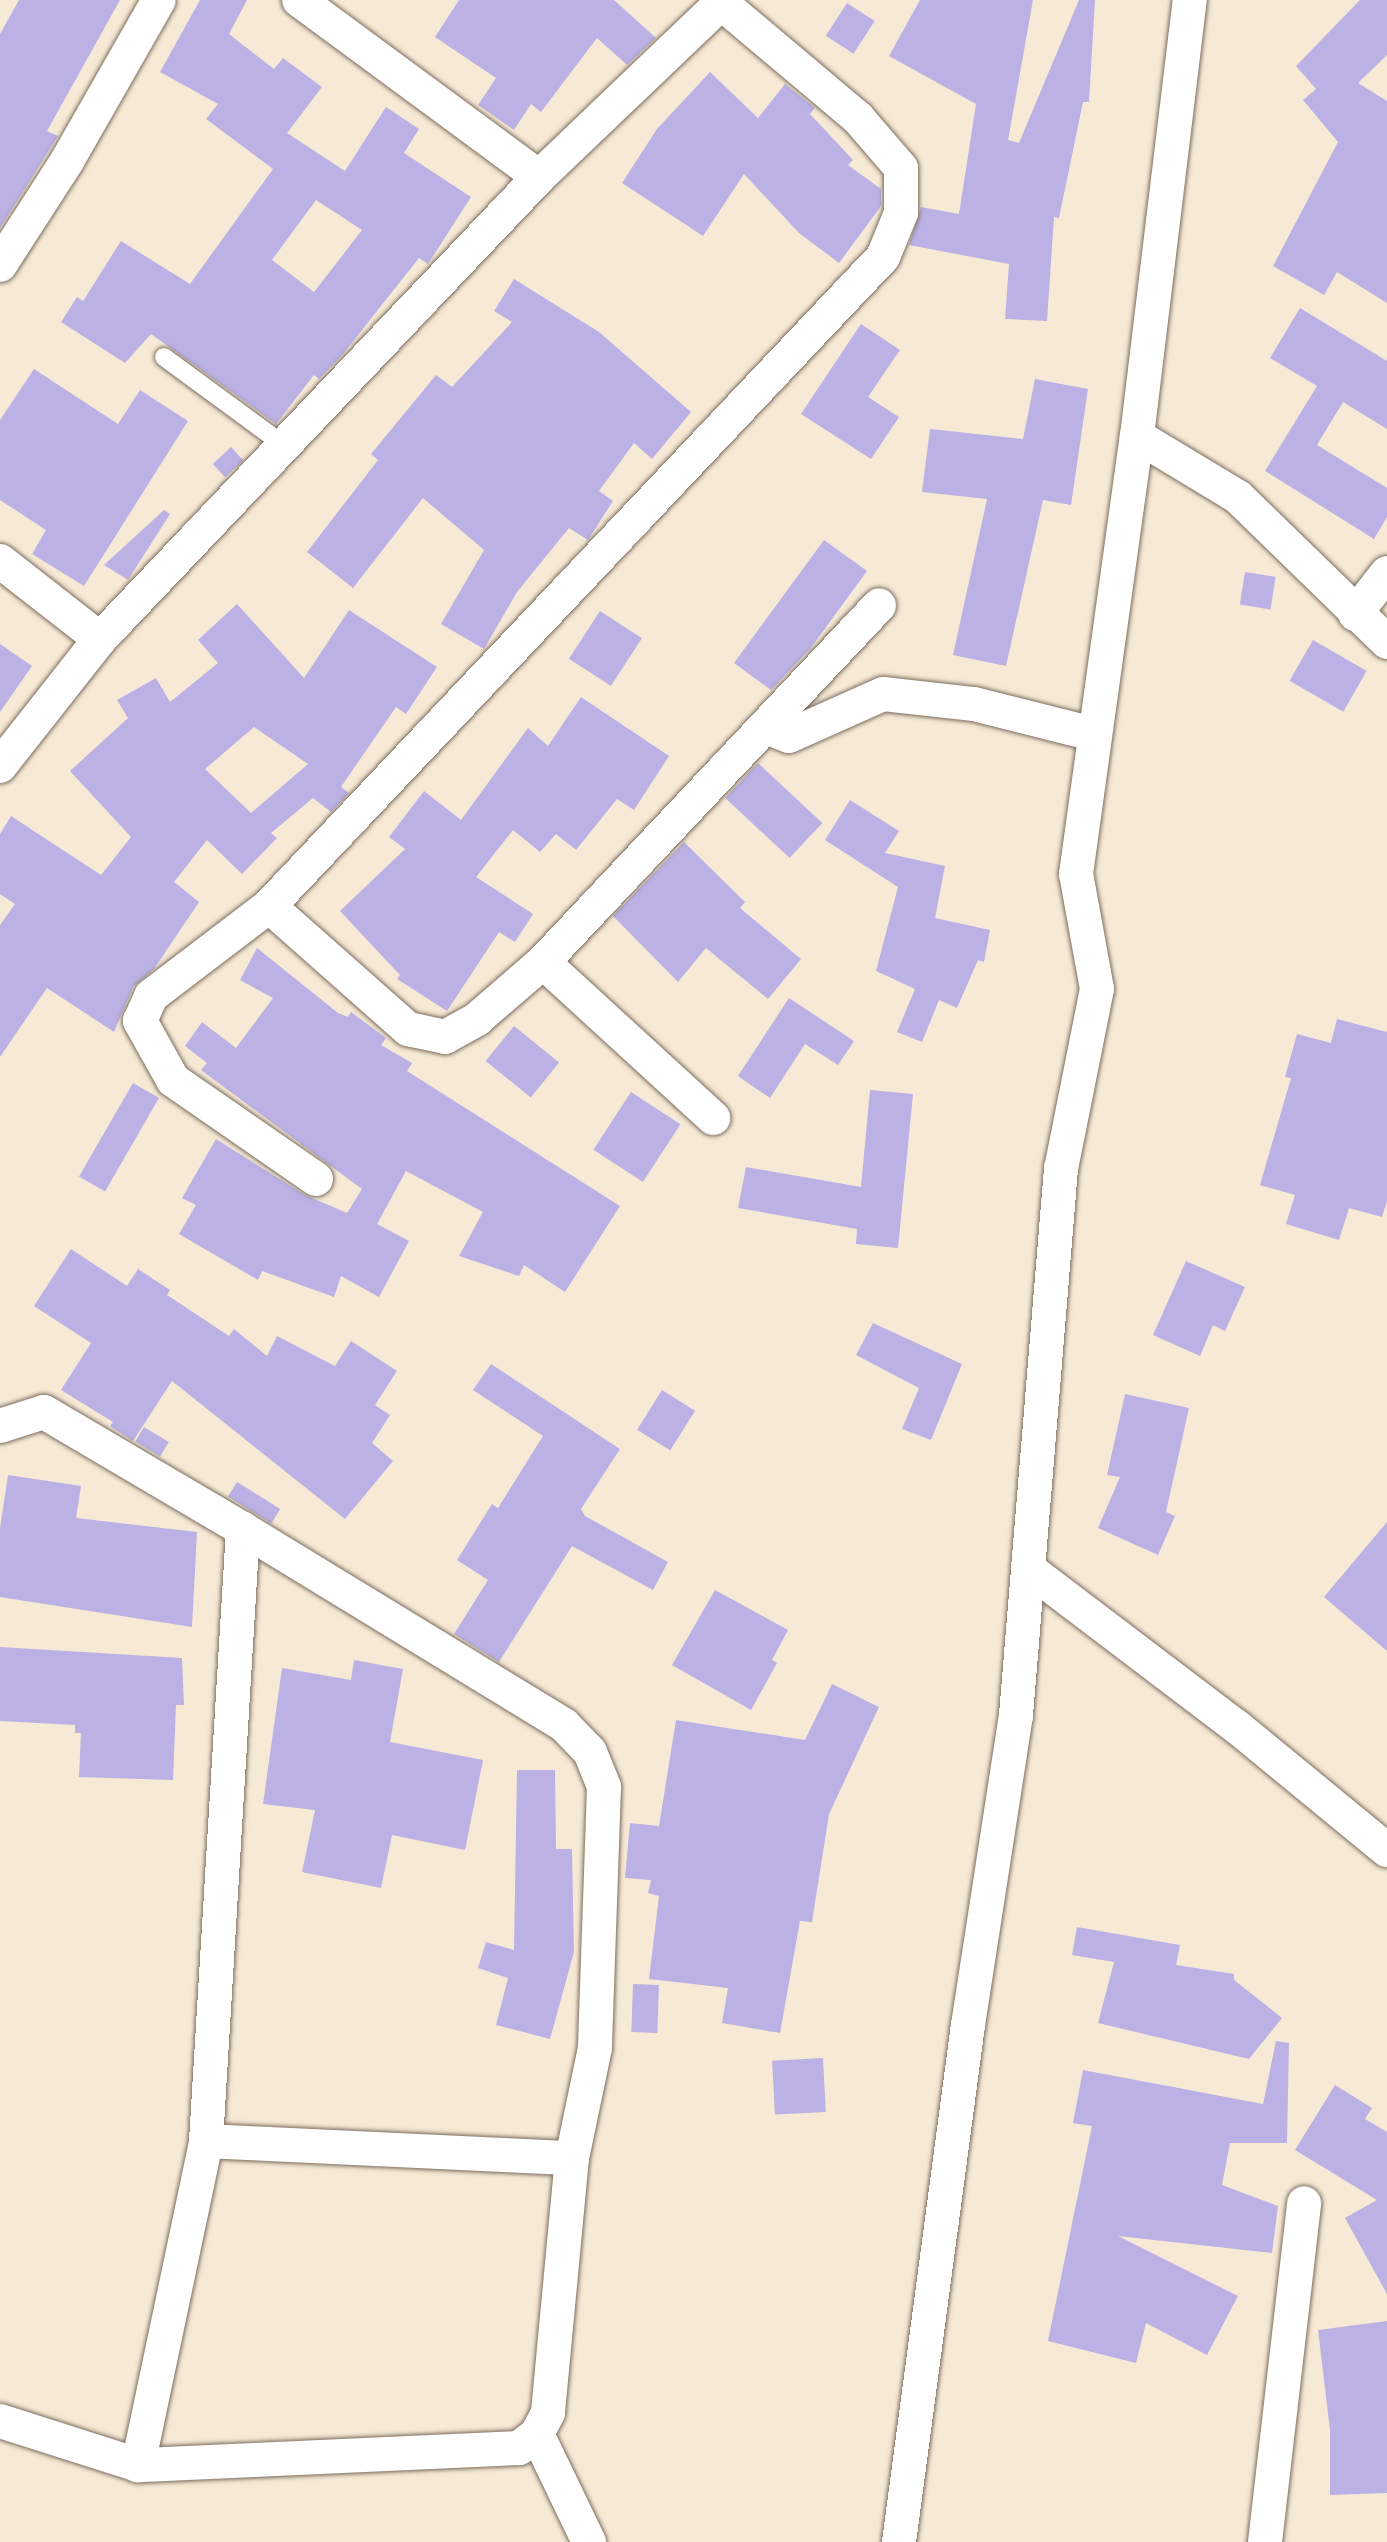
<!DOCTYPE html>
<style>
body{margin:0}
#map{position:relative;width:1387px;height:2542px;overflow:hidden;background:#f6ead6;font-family:"Old Standard TT",serif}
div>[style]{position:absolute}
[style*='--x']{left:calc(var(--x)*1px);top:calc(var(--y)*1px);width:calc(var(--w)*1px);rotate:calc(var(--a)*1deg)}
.building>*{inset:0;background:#bbb1e4;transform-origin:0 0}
.roads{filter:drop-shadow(0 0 2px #7c6d5e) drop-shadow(0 0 2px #7c6d5e)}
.service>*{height:18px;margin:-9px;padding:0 9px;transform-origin:9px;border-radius:9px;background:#fff}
.minor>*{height:34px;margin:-17px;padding:0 17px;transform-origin:17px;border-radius:17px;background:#fff}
span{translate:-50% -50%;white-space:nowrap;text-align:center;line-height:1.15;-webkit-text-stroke:7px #fdfcf7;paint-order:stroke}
</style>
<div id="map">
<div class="building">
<i style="clip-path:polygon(19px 0,120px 0,47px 131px,58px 136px,0 228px,0 34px)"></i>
<i style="clip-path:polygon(evenodd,200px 0,247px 0,229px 34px,274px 69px,283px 58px,322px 87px,287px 133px,345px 171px,386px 107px,419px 129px,404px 153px,471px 197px,428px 264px,419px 258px,343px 354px,319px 379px,314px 375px,276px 424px,151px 334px,125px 363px,61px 322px,77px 297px,83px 301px,121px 241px,190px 284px,273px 169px,206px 119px,218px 104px,160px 72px,200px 0,316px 200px,362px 230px,314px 292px,272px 260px,316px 200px)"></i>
<i style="clip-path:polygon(459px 0,614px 0,656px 38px,627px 65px,597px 38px,541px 112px,531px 104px,514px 130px,478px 105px,496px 78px,435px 37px)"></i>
<i style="clip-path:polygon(920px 0,1033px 0,1008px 140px,1019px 143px,1079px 0,1095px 0,1089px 102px,1083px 102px,1059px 218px,1054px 217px,1047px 321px,1005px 319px,1009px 264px,909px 245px,921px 207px,959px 214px,976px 104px,889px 56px)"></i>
<i style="clip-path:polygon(1360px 0,1387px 0,1387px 55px,1358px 83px,1387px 101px,1387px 303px,1337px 272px,1324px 295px,1273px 266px,1338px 142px,1303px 100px,1316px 89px,1296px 66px)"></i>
<i style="left:847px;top:3px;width:33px;height:39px;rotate:33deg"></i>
<i style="clip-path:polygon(710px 72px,758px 118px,785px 84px,815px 108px,810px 114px,853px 160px,848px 165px,881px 189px,881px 206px,839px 263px,799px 233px,744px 174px,703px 236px,622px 183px,657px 129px)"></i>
<i style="clip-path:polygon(514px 279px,599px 332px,691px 412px,652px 459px,634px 443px,599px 491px,613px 501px,588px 540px,569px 528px,517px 592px,484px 649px,441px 624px,484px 550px,423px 498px,353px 588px,307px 552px,378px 460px,371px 454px,436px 375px,452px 387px,512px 322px,494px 311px)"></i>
<i style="clip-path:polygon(1300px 308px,1387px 361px,1387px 429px,1343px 402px,1317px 445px,1387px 488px,1387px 517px,1374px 539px,1265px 471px,1317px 386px,1270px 358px)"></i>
<i style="clip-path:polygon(861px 324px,900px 350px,868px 397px,899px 417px,871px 459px,801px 414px)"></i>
<i style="clip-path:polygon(34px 369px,118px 424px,140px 390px,188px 421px,84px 586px,32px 554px,46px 530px,0 500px,0 420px)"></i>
<i style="clip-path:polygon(1035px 379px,1088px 389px,1071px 505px,1043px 500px,1006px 666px,953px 655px,987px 499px,922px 492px,930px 429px,1023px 439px)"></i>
<i style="left:231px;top:447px;width:18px;height:25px;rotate:47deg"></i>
<i style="clip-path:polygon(164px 510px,170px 514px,128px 580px,104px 565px)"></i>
<i style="clip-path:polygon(824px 540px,867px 571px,810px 649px,771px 690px,734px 663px)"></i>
<i style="left:1245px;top:572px;width:31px;height:33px;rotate:9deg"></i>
<i style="clip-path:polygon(evenodd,237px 604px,304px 678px,349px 610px,437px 667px,406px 714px,396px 707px,341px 787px,349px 793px,331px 812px,313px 798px,271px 833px,277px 838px,242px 874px,207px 840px,174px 882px,199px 902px,154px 969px,133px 987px,114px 1032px,47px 988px,0 1057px,0 925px,15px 904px,0 894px,0 834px,11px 816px,101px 875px,131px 837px,70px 771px,128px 718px,117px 700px,156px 678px,170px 702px,218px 663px,198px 640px,237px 604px,254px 727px,308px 764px,251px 813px,205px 769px,254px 727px)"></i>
<i style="left:600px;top:611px;width:50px;height:57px;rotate:33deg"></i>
<i style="left:1313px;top:640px;width:62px;height:47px;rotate:30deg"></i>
<i style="clip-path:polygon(0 644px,32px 666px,0 712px)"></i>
<i style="clip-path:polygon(581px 697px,669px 756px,634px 810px,617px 799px,576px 850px,556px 834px,540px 852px,513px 830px,476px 877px,533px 914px,515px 942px,499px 932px,447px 1011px,397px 979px,400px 975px,340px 911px,405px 849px,389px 837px,424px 791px,461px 820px,528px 728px,548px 746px)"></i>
<i style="left:758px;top:763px;width:88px;height:48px;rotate:43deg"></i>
<i style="clip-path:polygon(850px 800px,899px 831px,885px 853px,945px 866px,935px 918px,990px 930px,984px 962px,978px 960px,957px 1008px,939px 1000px,922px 1042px,897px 1032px,915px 989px,876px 971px,898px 887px,825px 840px)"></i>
<i style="clip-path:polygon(684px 842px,745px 902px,740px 908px,801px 959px,768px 999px,706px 948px,678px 982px,613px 916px)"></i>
<i style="clip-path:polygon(257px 948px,338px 1013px,348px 1017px,351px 1012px,386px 1038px,381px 1045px,412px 1063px,407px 1071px,620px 1206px,565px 1292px,524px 1265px,519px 1276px,459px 1256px,483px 1212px,406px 1171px,377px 1224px,409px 1241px,379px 1297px,341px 1276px,334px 1297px,262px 1271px,258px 1280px,179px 1234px,196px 1205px,182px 1198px,216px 1139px,305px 1195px,347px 1213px,362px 1189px,201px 1070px,207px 1063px,185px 1046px,202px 1022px,236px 1048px,273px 998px,240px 980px)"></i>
<i style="clip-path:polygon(789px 998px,854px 1041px,838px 1065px,805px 1044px,770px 1098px,738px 1076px)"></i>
<i style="clip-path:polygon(1337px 1019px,1387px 1032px,1387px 1201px,1382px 1217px,1349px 1208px,1339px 1240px,1286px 1224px,1295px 1195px,1260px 1185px,1291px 1078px,1285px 1077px,1297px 1034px,1331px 1043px)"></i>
<i style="left:514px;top:1026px;width:58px;height:45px;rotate:39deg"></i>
<i style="left:133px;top:1083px;width:30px;height:108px;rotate:30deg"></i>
<i style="clip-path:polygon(870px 1090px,913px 1094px,898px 1248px,856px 1244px,857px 1229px,738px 1208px,746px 1167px,861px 1187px)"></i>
<i style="left:631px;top:1092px;width:59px;height:69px;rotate:33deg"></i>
<i style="clip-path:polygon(71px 1249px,127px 1286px,138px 1269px,170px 1290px,167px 1295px,229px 1336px,234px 1329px,267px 1356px,277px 1336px,335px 1366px,351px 1341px,397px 1371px,375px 1405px,390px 1415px,372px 1443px,393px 1461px,345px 1519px,172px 1381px,133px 1441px,110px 1426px,113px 1422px,61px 1390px,91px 1343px,34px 1306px)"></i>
<i style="clip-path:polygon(1186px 1261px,1245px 1287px,1225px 1331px,1213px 1325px,1200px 1356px,1153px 1335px)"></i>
<i style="clip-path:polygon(873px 1323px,962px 1364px,931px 1440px,902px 1429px,919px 1388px,856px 1355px)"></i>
<i style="clip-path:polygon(491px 1364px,620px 1449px,581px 1509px,585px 1516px,668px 1562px,653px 1590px,572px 1546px,499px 1662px,454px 1634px,488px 1580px,457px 1560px,492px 1504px,498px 1508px,543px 1436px,473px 1390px)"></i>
<i style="left:662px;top:1390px;width:39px;height:47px;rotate:32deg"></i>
<i style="clip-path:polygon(1125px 1394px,1189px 1408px,1166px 1512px,1175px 1516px,1158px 1555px,1098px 1528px,1120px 1477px,1107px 1475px)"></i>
<i style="left:144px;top:1427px;width:29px;height:17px;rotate:31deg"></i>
<i style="clip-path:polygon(8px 1475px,81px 1486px,76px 1518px,197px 1532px,192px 1627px,0 1597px,0 1528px)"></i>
<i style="left:237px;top:1482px;width:51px;height:17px;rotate:32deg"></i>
<i style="clip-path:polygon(1387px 1522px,1387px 1651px,1324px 1597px)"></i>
<i style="clip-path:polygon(715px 1590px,788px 1630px,772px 1660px,777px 1663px,751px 1710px,672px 1665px)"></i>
<i style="clip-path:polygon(0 1647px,182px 1658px,184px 1705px,176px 1705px,173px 1780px,79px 1777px,81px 1733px,75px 1733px,75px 1725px,0 1721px)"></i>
<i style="clip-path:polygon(354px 1660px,403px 1669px,390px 1742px,483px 1760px,465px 1850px,392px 1835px,381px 1888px,302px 1872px,315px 1810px,263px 1804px,282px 1668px,351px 1680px)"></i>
<i style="clip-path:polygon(832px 1684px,879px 1707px,829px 1814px,812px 1922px,800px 1921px,780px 2033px,722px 2023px,728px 1988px,649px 1979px,659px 1896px,648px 1893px,651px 1880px,625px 1878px,630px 1823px,659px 1826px,676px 1720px,805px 1740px)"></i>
<i style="clip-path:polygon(517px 1770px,555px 1770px,556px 1849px,572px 1849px,574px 1952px,550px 2039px,496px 2025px,508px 1978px,478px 1968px,486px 1942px,514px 1950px)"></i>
<i style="clip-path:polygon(1077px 1927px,1180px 1945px,1176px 1965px,1234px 1974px,1234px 1980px,1282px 2018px,1249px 2059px,1098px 2023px,1114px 1962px,1072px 1955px)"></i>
<i style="left:633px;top:1984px;width:26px;height:48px;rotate:2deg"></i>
<i style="clip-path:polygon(1276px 2041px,1289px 2043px,1287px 2143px,1230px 2143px,1222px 2185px,1278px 2206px,1272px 2253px,1118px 2236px,1238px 2296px,1207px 2355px,1146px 2323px,1136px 2363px,1048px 2341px,1092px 2126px,1073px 2123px,1083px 2070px,1263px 2104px)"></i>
<i style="left:823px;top:2058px;width:54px;height:51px;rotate:87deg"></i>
<i style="clip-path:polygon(1335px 2085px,1372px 2108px,1365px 2119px,1387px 2132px,1387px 2294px,1345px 2218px,1377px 2200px,1295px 2150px)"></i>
<i style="clip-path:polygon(1387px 2321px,1387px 2493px,1330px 2495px,1330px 2430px,1318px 2330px)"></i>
</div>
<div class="roads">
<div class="service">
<i style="--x:164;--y:357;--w:149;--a:36.3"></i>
</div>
<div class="minor">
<i style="--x:299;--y:0;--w:298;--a:36.4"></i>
<i style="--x:0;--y:265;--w:124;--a:-57.2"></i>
<i style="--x:67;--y:161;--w:185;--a:-60.3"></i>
<i style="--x:1137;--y:436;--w:118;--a:31.1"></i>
<i style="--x:1238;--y:497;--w:208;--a:44.2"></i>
<i style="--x:0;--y:561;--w:127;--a:38"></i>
<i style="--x:1355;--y:614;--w:52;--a:-52"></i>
<i style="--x:768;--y:728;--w:22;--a:21"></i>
<i style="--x:789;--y:736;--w:103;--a:-24.1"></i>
<i style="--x:883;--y:694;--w:92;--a:6.3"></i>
<i style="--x:974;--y:704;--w:123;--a:14.1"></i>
<i style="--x:0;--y:766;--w:162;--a:-51.8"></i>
<i style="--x:100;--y:639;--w:637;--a:-46.46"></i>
<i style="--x:539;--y:177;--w:252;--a:-43.7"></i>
<i style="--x:269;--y:906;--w:186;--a:41.5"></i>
<i style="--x:408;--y:1029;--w:38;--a:12"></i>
<i style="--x:445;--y:1037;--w:37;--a:-29"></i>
<i style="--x:477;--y:1019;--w:87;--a:-40.8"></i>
<i style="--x:543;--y:962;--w:490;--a:-46.7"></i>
<i style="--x:543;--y:962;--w:231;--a:42.5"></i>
<i style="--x:316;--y:1179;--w:174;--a:-145.3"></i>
<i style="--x:173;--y:1080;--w:68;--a:-119.2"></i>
<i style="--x:140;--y:1021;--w:27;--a:-66"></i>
<i style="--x:151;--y:996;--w:148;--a:-37.3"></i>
<i style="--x:269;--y:906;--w:893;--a:-46.59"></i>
<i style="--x:883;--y:257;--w:48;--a:-67.8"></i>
<i style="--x:901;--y:213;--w:45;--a:-90"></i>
<i style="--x:901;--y:168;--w:66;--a:-130.7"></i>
<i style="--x:858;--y:118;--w:183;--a:-139.9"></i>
<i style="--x:0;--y:1426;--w:46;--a:-17.7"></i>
<i style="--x:44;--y:1412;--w:231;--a:30.5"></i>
<i style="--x:243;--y:1529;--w:376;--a:31.4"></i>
<i style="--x:564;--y:1725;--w:37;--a:46"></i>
<i style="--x:590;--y:1752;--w:38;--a:68"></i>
<i style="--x:604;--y:1787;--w:261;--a:92"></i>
<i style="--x:595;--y:2048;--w:112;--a:101.8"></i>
<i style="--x:572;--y:2158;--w:256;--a:95.4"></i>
<i style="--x:548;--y:2413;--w:24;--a:118"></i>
<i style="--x:537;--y:2434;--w:23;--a:142"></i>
<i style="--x:519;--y:2448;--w:381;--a:177.4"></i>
<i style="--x:138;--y:2465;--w:145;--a:-162.3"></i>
<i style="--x:1030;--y:1570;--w:260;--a:37.2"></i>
<i style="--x:1237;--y:1727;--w:194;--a:39.4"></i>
<i style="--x:206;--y:2141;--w:366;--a:2.7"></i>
<i style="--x:537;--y:2434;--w:120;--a:64.3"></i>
<i style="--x:138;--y:2465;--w:331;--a:-78.1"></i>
<i style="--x:206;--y:2141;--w:613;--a:-86.54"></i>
<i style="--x:899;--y:2542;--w:522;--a:-82.4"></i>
<i style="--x:968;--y:2025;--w:314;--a:-81.2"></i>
<i style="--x:1016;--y:1715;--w:548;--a:-85.29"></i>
<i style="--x:1061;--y:1169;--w:184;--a:-78.7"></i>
<i style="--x:1097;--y:989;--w:117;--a:-100.3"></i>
<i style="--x:1076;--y:874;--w:442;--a:-82.1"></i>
<i style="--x:1137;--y:436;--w:439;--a:-83.1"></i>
<i style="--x:1265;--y:2542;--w:341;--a:-83.4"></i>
</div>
</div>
</div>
